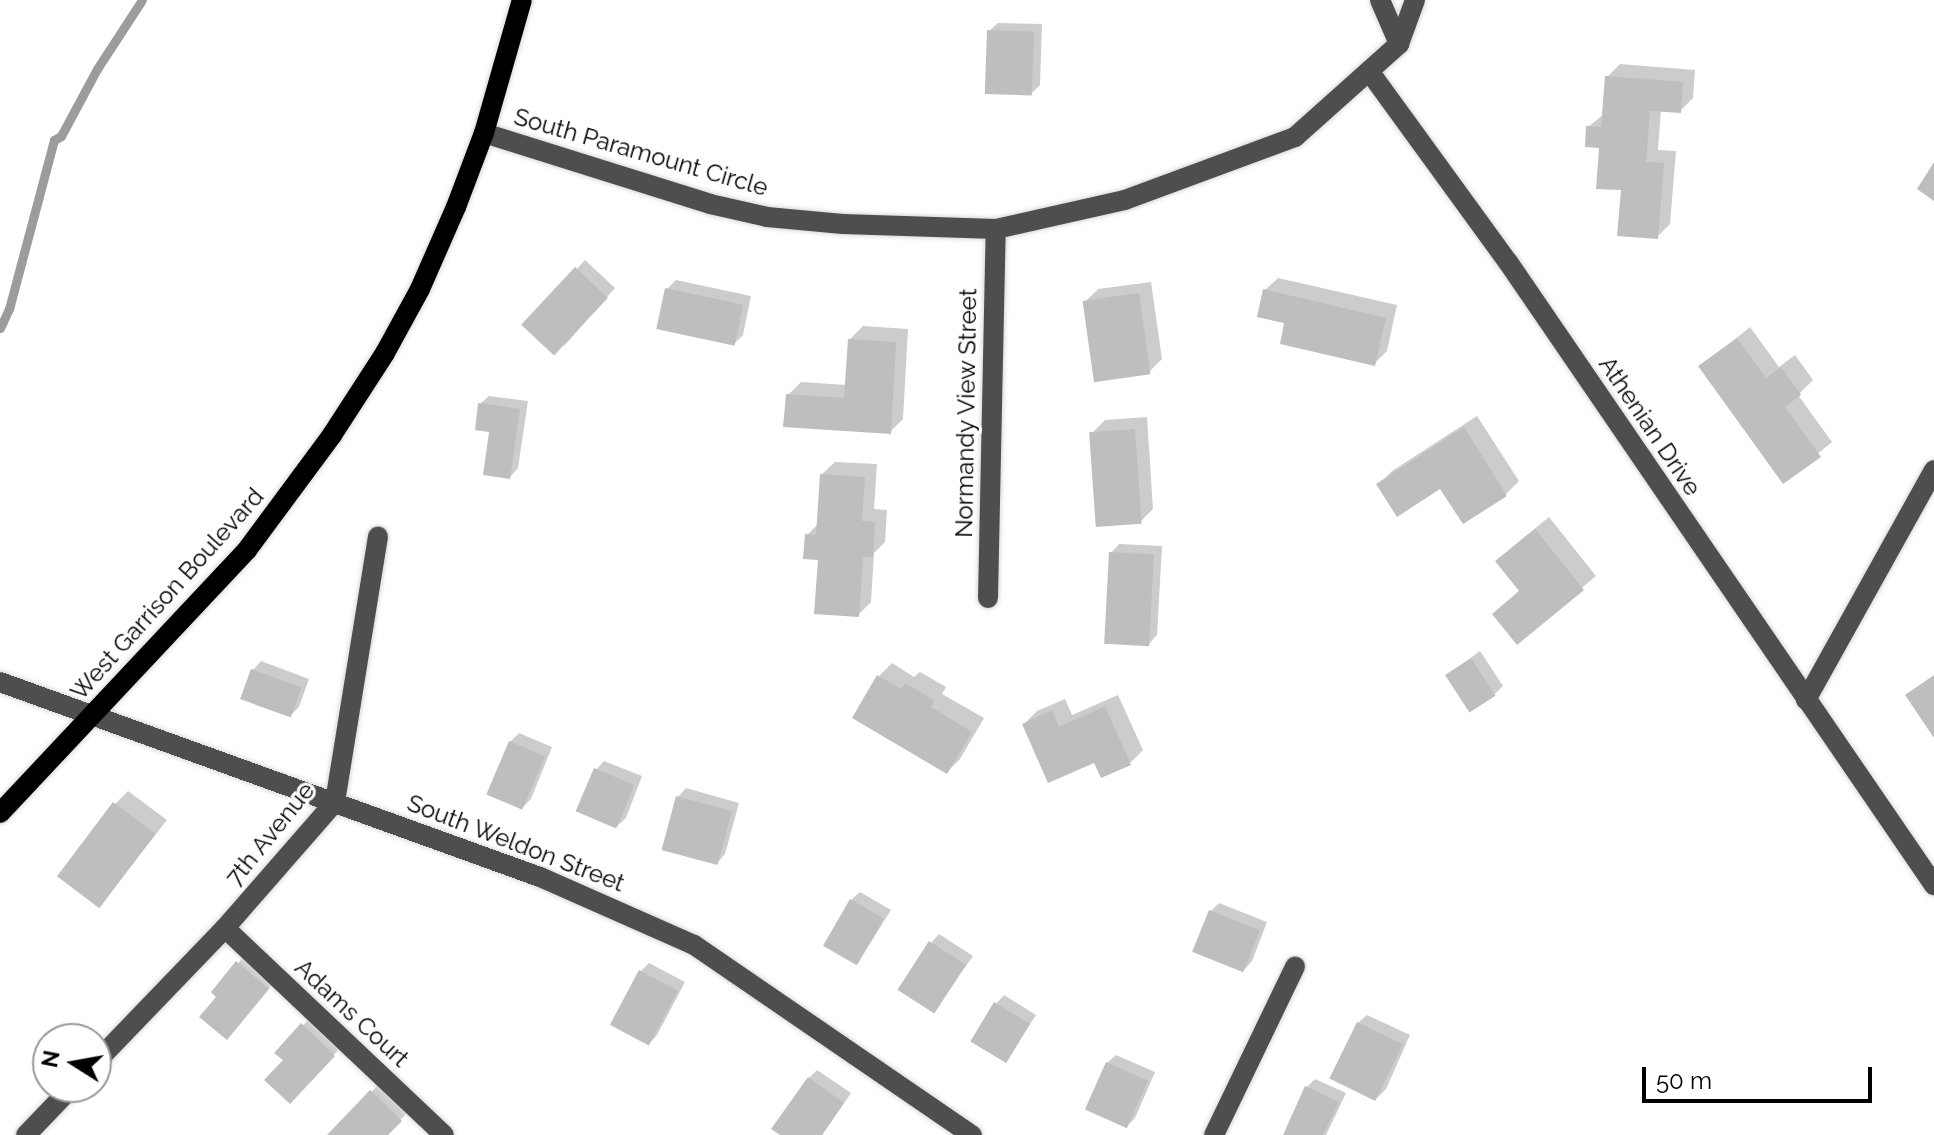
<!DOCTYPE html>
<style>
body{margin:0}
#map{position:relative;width:1934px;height:1135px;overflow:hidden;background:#fff;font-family:Raleway,sans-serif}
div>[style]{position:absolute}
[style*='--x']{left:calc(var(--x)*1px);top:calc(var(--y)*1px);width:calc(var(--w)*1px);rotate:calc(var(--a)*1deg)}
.shadow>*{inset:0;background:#0003}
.stream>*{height:9px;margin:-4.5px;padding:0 4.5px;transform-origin:4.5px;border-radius:4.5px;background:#9c9c9c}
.building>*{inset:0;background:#bebebe;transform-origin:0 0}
.roads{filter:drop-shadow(0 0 2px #dbdbdb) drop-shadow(0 0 2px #dbdbdb)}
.minor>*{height:20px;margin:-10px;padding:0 10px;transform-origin:10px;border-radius:10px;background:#4e4e4e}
.major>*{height:20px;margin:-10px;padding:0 10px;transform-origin:10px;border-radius:10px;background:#000}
span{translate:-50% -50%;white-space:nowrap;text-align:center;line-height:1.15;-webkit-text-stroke:6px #fff;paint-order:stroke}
.street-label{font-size:24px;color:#000}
.north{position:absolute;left:32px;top:1023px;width:80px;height:80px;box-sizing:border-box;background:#fff;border:2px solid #999;border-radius:50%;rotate:281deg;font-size:22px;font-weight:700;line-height:32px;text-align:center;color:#000}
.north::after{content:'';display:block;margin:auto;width:28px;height:36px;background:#000;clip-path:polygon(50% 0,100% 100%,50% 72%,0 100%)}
.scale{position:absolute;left:1642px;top:1067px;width:230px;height:36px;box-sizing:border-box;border:4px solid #000;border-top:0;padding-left:10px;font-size:24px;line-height:28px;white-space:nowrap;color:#000;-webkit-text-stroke:6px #fff;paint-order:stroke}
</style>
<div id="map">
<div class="shadow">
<i style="clip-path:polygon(998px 23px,1042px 24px,1040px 85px,1031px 94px,989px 31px)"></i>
<i style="clip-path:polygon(1620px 64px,1695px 70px,1693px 98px,1680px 111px,1661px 110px,1658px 150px,1676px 151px,1670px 224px,1657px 237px,1623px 189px,1588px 127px,1604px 114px,1607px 77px)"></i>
<i style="clip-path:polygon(585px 260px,615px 288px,564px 346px,577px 269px)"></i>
<i style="clip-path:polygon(1278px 278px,1397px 305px,1387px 351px,1374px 364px,1287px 322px,1265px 290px)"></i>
<i style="clip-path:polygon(676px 280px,751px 296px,743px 335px,734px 344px,667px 289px)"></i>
<i style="clip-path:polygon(1151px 282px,1162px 359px,1149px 372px,1085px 302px,1098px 289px)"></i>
<i style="clip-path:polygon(863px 326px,908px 329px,903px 419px,890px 432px,788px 395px,801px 382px,847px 385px,850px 339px)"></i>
<i style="clip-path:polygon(1750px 327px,1779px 367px,1795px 355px,1813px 380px,1798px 395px,1832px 442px,1784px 481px,1701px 367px)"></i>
<i style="clip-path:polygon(489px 396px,528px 401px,518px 468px,510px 477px,480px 404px)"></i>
<i style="clip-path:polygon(1477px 416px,1519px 481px,1506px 494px,1464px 521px,1441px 486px,1379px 484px,1392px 471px)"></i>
<i style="clip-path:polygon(1147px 417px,1153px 509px,1140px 522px,1092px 433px,1105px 420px)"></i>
<i style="clip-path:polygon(835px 462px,877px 464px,874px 509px,887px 510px,885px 542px,874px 553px,871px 602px,858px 615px,807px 535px,819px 523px,822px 474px)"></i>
<i style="clip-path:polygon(1549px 517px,1596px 576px,1517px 642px,1521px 590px,1510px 549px)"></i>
<i style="clip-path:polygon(1119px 544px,1162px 546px,1157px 635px,1149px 644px,1111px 553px)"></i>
<i style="clip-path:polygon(1480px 651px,1503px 686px,1495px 694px,1448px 675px)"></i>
<i style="clip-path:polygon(261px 661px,309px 679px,299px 707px,290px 716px,253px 670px)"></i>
<i style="clip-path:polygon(892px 663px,914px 677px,920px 672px,946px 687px,942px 694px,984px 718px,960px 759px,947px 772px,879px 676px)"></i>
<i style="clip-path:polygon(1118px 695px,1143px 750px,1130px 763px,1095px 760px,1024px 724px,1037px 711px,1065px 699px,1072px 715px)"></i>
<i style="clip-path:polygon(519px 733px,552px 747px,531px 799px,523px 807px,510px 742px)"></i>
<i style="clip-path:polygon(604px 761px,642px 776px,626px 818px,617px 826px,596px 770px)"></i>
<i style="clip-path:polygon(686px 788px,739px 803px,725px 854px,717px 863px,678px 797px)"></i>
<i style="clip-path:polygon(128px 791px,167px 820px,100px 906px,115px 804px)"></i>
<i style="clip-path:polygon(860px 892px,891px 910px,858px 963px,851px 900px)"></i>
<i style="clip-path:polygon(1219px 903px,1267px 922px,1252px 961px,1244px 970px,1210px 912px)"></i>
<i style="clip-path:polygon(939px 934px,973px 956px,934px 1011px,931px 943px)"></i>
<i style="clip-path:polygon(246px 954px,276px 980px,235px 1029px,214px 992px)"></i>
<i style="clip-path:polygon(649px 963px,685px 982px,657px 1035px,649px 1044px,641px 971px)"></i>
<i style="clip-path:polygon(1004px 995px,1036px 1015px,1007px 1060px,996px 1004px)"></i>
<i style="clip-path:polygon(1367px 1015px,1410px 1035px,1386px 1089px,1377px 1098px,1358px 1023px)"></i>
<i style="clip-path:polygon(311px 1017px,342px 1046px,290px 1101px,285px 1060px,277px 1053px)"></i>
<i style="clip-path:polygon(1116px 1055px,1155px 1072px,1135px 1118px,1127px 1126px,1107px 1063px)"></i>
<i style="clip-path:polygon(817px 1070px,851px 1093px,822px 1135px,783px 1135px,809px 1078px)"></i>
<i style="clip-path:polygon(1315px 1079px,1346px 1093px,1326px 1135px,1285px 1135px,1307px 1087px)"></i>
<i style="clip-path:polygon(380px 1083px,409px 1111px,386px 1135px,330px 1135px)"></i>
</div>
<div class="stream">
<i style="--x:0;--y:328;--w:21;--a:-65"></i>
<i style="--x:9;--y:309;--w:175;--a:-75.1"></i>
<i style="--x:54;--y:140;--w:8;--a:-30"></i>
<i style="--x:61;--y:136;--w:76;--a:-61.8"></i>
<i style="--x:97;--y:69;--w:82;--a:-56.9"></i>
</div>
<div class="building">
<i style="left:987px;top:30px;width:47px;height:64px;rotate:2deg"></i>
<i style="clip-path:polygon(1605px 76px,1683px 82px,1681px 113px,1650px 111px,1646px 162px,1664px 163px,1658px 239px,1617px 236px,1621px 190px,1596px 189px,1599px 148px,1585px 147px,1586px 126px,1601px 127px)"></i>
<i style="clip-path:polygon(1934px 162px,1934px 201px,1917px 189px)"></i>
<i style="left:575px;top:267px;width:45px;height:79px;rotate:43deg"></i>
<i style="left:665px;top:288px;width:80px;height:42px;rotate:12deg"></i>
<i style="clip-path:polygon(1263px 289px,1386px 318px,1375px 366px,1280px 344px,1284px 323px,1257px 317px)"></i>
<i style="left:1139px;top:293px;width:82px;height:57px;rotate:82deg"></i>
<i style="clip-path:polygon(1737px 338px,1766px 378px,1781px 367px,1801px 395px,1785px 407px,1821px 457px,1783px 484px,1698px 366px)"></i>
<i style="clip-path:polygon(848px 339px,896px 342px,891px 434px,783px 427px,786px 394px,844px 398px)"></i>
<i style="clip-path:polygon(478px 403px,520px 409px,510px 479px,483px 475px,489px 432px,475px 430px)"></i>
<i style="clip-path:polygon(1464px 427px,1507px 496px,1463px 524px,1440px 489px,1397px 517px,1376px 484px)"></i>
<i style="left:1135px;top:429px;width:95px;height:46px;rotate:86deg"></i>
<i style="clip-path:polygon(820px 474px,865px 477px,862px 521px,875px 522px,873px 557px,863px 557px,859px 617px,814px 614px,818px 560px,803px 559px,805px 534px,816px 535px)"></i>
<i style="clip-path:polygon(1535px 529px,1584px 590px,1517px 645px,1492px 614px,1519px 591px,1495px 561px)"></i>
<i style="left:1109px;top:552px;width:45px;height:92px;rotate:3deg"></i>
<i style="left:1471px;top:658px;width:45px;height:31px;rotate:57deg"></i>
<i style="left:251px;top:669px;width:54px;height:32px;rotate:20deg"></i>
<i style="clip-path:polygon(877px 675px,901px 689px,905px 683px,934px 700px,931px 707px,972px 732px,947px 774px,852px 718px)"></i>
<i style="clip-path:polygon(1934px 675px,1934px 738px,1905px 695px)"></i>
<i style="clip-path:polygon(1105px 706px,1131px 765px,1101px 778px,1094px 763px,1048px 783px,1022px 724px,1052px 710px,1059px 727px)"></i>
<i style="left:509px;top:741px;width:39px;height:58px;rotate:23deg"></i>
<i style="left:594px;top:768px;width:44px;height:47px;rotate:23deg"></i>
<i style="left:676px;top:796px;width:58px;height:56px;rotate:15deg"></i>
<i style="left:113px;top:802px;width:53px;height:93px;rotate:37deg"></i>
<i style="left:850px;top:899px;width:39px;height:54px;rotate:30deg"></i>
<i style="left:1209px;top:910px;width:55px;height:45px;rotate:22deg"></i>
<i style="left:929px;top:941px;width:44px;height:58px;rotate:33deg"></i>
<i style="clip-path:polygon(236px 961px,269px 989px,227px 1040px,199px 1017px,216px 997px,211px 992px)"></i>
<i style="left:639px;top:970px;width:44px;height:62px;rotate:28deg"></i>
<i style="left:994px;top:1002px;width:42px;height:46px;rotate:31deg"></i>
<i style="left:1357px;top:1022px;width:51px;height:63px;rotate:26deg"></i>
<i style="clip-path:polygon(301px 1023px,335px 1056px,290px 1104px,264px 1080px,283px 1060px,274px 1053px)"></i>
<i style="left:1106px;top:1062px;width:46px;height:52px;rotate:24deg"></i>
<i style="clip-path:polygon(808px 1077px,844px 1103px,822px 1135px,780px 1135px,771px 1129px)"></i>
<i style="clip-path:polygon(1305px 1086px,1339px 1102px,1323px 1135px,1283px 1135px)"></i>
<i style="clip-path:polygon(370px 1090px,402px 1121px,388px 1135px,327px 1135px)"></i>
</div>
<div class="roads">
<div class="minor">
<i style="--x:1380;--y:0;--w:48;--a:66.6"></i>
<i style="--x:1369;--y:71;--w:236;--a:54"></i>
<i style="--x:1508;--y:262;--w:755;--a:55.64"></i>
<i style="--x:484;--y:133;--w:237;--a:17.4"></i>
<i style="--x:710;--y:204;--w:58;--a:12.8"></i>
<i style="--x:767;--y:217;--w:76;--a:5.3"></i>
<i style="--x:843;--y:224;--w:153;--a:1.9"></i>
<i style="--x:996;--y:229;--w:132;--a:-12.7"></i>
<i style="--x:1125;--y:200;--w:181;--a:-20.3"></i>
<i style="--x:1295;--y:137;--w:140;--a:-41.8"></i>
<i style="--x:1399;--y:44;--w:47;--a:-70"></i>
<i style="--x:988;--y:598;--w:369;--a:-88.8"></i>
<i style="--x:0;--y:682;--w:574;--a:19.86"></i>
<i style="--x:540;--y:877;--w:168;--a:23.8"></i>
<i style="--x:694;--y:945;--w:337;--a:34.4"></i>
<i style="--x:1806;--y:700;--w:263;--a:-60.9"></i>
<i style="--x:225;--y:928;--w:301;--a:43.4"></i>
<i style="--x:96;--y:1062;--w:186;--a:-46.1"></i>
<i style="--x:225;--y:928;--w:167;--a:-48.9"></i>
<i style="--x:335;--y:802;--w:269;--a:-80.8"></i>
<i style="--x:26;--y:1135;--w:66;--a:-46.2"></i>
<i style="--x:1214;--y:1135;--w:187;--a:-64.3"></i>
</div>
<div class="major">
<i style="--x:0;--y:813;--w:361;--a:-46.8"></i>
<i style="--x:247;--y:550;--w:143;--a:-53.5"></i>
<i style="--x:332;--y:435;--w:98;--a:-57.1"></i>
<i style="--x:385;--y:353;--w:73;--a:-61.3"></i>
<i style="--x:420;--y:289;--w:90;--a:-66.3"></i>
<i style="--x:456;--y:207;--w:79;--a:-69.3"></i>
<i style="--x:484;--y:133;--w:138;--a:-74.1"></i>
</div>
</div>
<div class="street-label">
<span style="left:641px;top:152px;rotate:16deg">South Paramount Circle</span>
<span style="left:966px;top:413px;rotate:-89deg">Normandy View Street</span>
<span style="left:1650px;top:426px;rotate:56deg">Athenian Drive</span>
<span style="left:167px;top:594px;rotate:-48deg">West Garrison Boulevard</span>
<span style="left:270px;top:834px;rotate:-51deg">7th Avenue</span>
<span style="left:516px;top:843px;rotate:21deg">South Weldon Street</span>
<span style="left:352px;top:1013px;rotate:43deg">Adams Court</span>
</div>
<div class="north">N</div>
<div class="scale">50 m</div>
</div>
